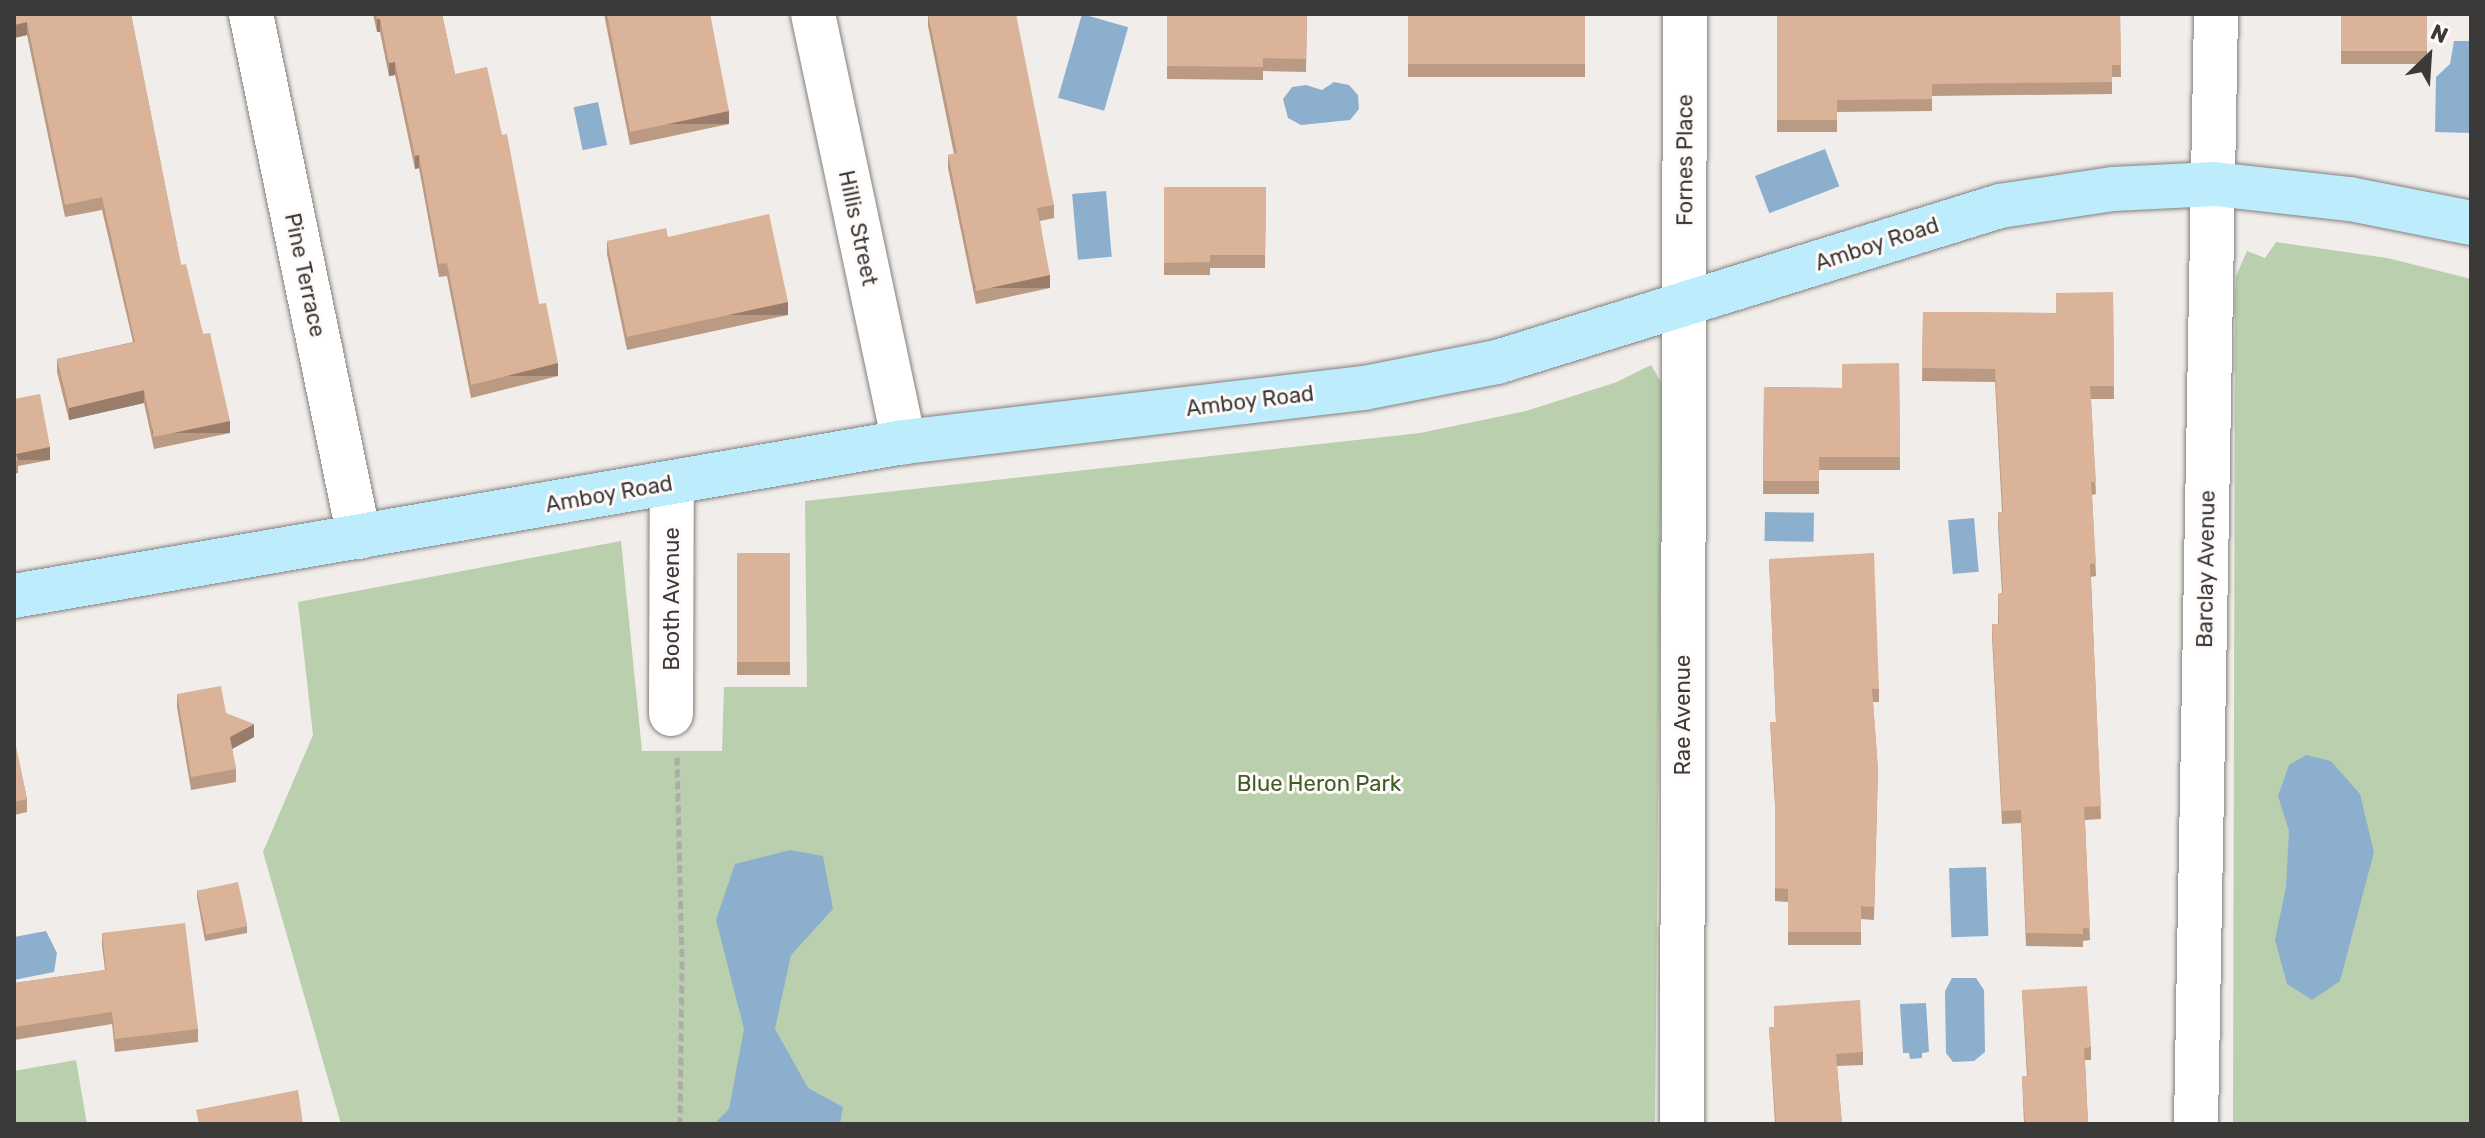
<!DOCTYPE html>
<style>
body{margin:0}
#map{position:relative;width:2485px;height:1138px;overflow:hidden;background:#f1edea;font-family:Rubik,sans-serif}
div>[style]{position:absolute}
[style*='--x']{left:calc(var(--x)*1px);top:calc(var(--y)*1px);width:calc(var(--w)*1px);rotate:calc(var(--a)*1deg)}
.green>*{inset:0;background:#bacfad}
.water>*{inset:0;background:#8cafce;transform-origin:0 0}
.path>*{height:5px;margin-top:-2.5px;transform-origin:0;background:repeating-linear-gradient(90deg,#aeaba9 0 8px,transparent 0 12px)}
.roads{filter:drop-shadow(0 0 2px #84807e) drop-shadow(0 0 2px #84807e)}
.minor>*{height:44px;margin:-22px;padding:0 22px;transform-origin:22px;border-radius:22px;background:#fff}
.secondary>*{height:44px;margin:-22px;padding:0 22px;transform-origin:22px;border-radius:22px;background:#bdedfd}
.wall>*{inset:0;background:#bb9a83;transform-origin:0 0}
.shaded-wall>*{inset:0;background:#997d6a;transform-origin:0 0}
.building>*{inset:0;background:#dab398;transform-origin:0 0}
span{translate:-50% -50%;white-space:nowrap;text-align:center;line-height:1.15;-webkit-text-stroke:6px #fffaf8;paint-order:stroke}
.street-label{font-size:22px;color:#3b3a39}
.park-label{font-size:22px;color:#3c5b25}
.frame{position:absolute;inset:0;border:16px solid #3b3a39;pointer-events:none}
.north{position:absolute;left:2389px;top:16px;width:80px;height:80px;-webkit-text-stroke:6px #fffaf8;paint-order:stroke;rotate:25deg;font-size:22px;font-weight:700;line-height:32px;text-align:center;color:#3b3a39}
.north::after{content:'';display:block;margin:auto;width:28px;height:36px;background:#3b3a39;clip-path:polygon(50% 0,100% 100%,50% 72%,0 100%)}
</style>
<div id="map">
<div class="green">
<i style="clip-path:polygon(2276px 242px,2387px 258px,2471px 279px,2471px 1124px,2233px 1124px,2235px 296px,2236px 276px,2247px 251px,2265px 258px)"></i>
<i style="clip-path:polygon(1651px 365px,1661px 382px,1662px 396px,1655px 1124px,341px 1124px,263px 852px,313px 735px,298px 602px,621px 541px,642px 751px,722px 751px,724px 687px,807px 687px,805px 501px,1420px 433px,1526px 411px,1617px 382px)"></i>
<i style="clip-path:polygon(76px 1060px,87px 1124px,14px 1124px,14px 1071px)"></i>
</div>
<div class="water">
<i style="left:1082px;top:14px;width:48px;height:87px;rotate:16deg"></i>
<i style="clip-path:polygon(2454px 41px,2471px 41px,2471px 133px,2435px 132px,2436px 77px,2450px 64px)"></i>
<i style="clip-path:polygon(1334px 82px,1349px 85px,1358px 95px,1359px 109px,1350px 120px,1301px 125px,1288px 118px,1283px 99px,1292px 87px,1306px 85px,1322px 90px)"></i>
<i style="left:598px;top:102px;width:44px;height:25px;rotate:78deg"></i>
<i style="left:1825px;top:149px;width:40px;height:75px;rotate:69deg"></i>
<i style="left:1106px;top:191px;width:66px;height:34px;rotate:85deg"></i>
<i style="left:1765px;top:512px;width:49px;height:29px;rotate:1deg"></i>
<i style="left:1974px;top:518px;width:54px;height:26px;rotate:85deg"></i>
<i style="clip-path:polygon(2306px 755px,2331px 761px,2360px 794px,2374px 852px,2340px 981px,2312px 1000px,2287px 984px,2275px 940px,2286px 887px,2289px 831px,2278px 796px,2289px 765px)"></i>
<i style="clip-path:polygon(790px 850px,823px 856px,833px 909px,791px 955px,775px 1029px,808px 1088px,843px 1107px,840px 1124px,714px 1124px,729px 1109px,744px 1029px,716px 920px,735px 864px)"></i>
<i style="left:1986px;top:867px;width:69px;height:37px;rotate:88deg"></i>
<i style="clip-path:polygon(46px 931px,57px 953px,54px 972px,14px 980px,14px 937px)"></i>
<i style="clip-path:polygon(1952px 978px,1976px 978px,1984px 990px,1985px 1052px,1974px 1061px,1953px 1062px,1946px 1053px,1945px 991px)"></i>
<i style="clip-path:polygon(1926px 1003px,1929px 1052px,1922px 1053px,1922px 1058px,1910px 1059px,1909px 1053px,1903px 1053px,1900px 1004px)"></i>
</div>
<div class="path">
<i style="--x:677;--y:757;--w:204;--a:88.6"></i>
<i style="--x:682;--y:961;--w:163;--a:90.7"></i>
</div>
<div class="roads">
<div class="minor">
<i style="--x:251;--y:14;--w:534;--a:78.33"></i>
<i style="--x:813;--y:14;--w:438;--a:78"></i>
<i style="--x:671;--y:714;--w:231;--a:-89.8"></i>
<i style="--x:1682;--y:1124;--w:1110;--a:-89.85"></i>
<i style="--x:2196;--y:1124;--w:1110;--a:-88.97"></i>
</div>
<div class="secondary">
<i style="--x:14;--y:596;--w:903;--a:-9.82"></i>
<i style="--x:904;--y:442;--w:463;--a:-6.7"></i>
<i style="--x:1364;--y:388;--w:136;--a:-11.1"></i>
<i style="--x:1497;--y:362;--w:527;--a:-17.23"></i>
<i style="--x:2000;--y:206;--w:114;--a:-8.6"></i>
<i style="--x:2113;--y:189;--w:101;--a:-2.8"></i>
<i style="--x:2214;--y:184;--w:137;--a:6.3"></i>
<i style="--x:2350;--y:199;--w:123;--a:11.2"></i>
</div>
</div>
<div class="wall">
<i style="clip-path:polygon(14px 14px,131px 14px,181px 265px,203px 334px,230px 433px,154px 449px,144px 403px,69px 420px,57px 372px,57px 359px,133px 342px,102px 210px,65px 217px,27px 35px,14px 38px)"></i>
<i style="clip-path:polygon(373px 14px,442px 14px,455px 74px,539px 304px,558px 376px,471px 398px,447px 276px,439px 277px,419px 168px,415px 169px,395px 75px,389px 76px,380px 32px,377px 32px)"></i>
<i style="clip-path:polygon(604px 14px,710px 14px,729px 124px,630px 145px)"></i>
<i style="clip-path:polygon(928px 14px,1054px 205px,1054px 218px,1040px 221px,1050px 288px,976px 304px,948px 168px,948px 155px,954px 154px,928px 26px)"></i>
<i style="clip-path:polygon(1167px 14px,1307px 14px,1306px 72px,1263px 71px,1263px 80px,1167px 79px)"></i>
<i style="left:1408px;top:14px;width:177px;height:63px"></i>
<i style="clip-path:polygon(1777px 14px,2120px 14px,2121px 77px,2112px 77px,2112px 94px,1932px 96px,1932px 111px,1837px 112px,1837px 132px,1777px 132px)"></i>
<i style="left:2341px;top:14px;width:86px;height:50px"></i>
<i style="clip-path:polygon(1164px 187px,1266px 187px,1265px 268px,1210px 268px,1210px 275px,1164px 275px)"></i>
<i style="clip-path:polygon(668px 237px,788px 315px,627px 350px,607px 254px,607px 241px)"></i>
<i style="clip-path:polygon(2113px 292px,2114px 399px,2091px 399px,2096px 494px,2092px 495px,2096px 576px,2091px 577px,2101px 819px,2085px 820px,2090px 940px,2083px 941px,2083px 947px,2026px 946px,2021px 823px,2002px 824px,1992px 637px,1992px 624px,1998px 624px,1998px 594px,2002px 593px,1998px 525px,1998px 512px,2002px 512px,1995px 382px,1922px 381px,1923px 312px,2056px 313px)"></i>
<i style="clip-path:polygon(1899px 363px,1900px 470px,1819px 470px,1819px 494px,1763px 494px,1764px 387px,1842px 388px)"></i>
<i style="clip-path:polygon(14px 399px,50px 460px,18px 466px,18px 473px,14px 474px)"></i>
<i style="left:737px;top:553px;width:53px;height:122px"></i>
<i style="clip-path:polygon(1769px 559px,1879px 689px,1879px 702px,1873px 702px,1878px 770px,1874px 920px,1861px 919px,1861px 945px,1788px 945px,1788px 902px,1775px 901px,1775px 805px,1770px 722px,1776px 722px)"></i>
<i style="clip-path:polygon(177px 694px,226px 713px,254px 737px,232px 749px,236px 769px,236px 782px,191px 790px,177px 707px)"></i>
<i style="clip-path:polygon(14px 738px,27px 799px,27px 812px,14px 815px)"></i>
<i style="clip-path:polygon(197px 890px,247px 926px,247px 933px,205px 941px,197px 897px)"></i>
<i style="clip-path:polygon(102px 933px,198px 1029px,198px 1042px,115px 1052px,112px 1024px,14px 1040px,14px 983px,105px 970px,102px 946px)"></i>
<i style="clip-path:polygon(2022px 990px,2091px 1047px,2091px 1060px,2085px 1060px,2088px 1124px,2024px 1124px,2022px 1076px,2027px 1076px)"></i>
<i style="clip-path:polygon(1769px 1027px,1863px 1052px,1863px 1065px,1837px 1066px,1842px 1124px,1775px 1124px)"></i>
</div>
<div class="shaded-wall">
<i style="left:377px;top:19px;width:3px;height:13px"></i>
<i style="clip-path:polygon(27px 22px,27px 35px,14px 38px,14px 25px)"></i>
<i style="clip-path:polygon(395px 62px,395px 75px,389px 76px,389px 63px)"></i>
<i style="left:729px;top:111px;width:13px;height:101px;rotate:90deg"></i>
<i style="clip-path:polygon(419px 155px,419px 168px,415px 169px,415px 156px)"></i>
<i style="left:1050px;top:275px;width:13px;height:76px;rotate:90deg"></i>
<i style="left:788px;top:302px;width:13px;height:165px;rotate:90deg"></i>
<i style="left:558px;top:363px;width:13px;height:90px;rotate:90deg"></i>
<i style="clip-path:polygon(144px 390px,144px 403px,69px 420px,69px 408px)"></i>
<i style="left:230px;top:421px;width:12px;height:78px;rotate:90deg"></i>
<i style="left:50px;top:447px;width:13px;height:35px;rotate:90deg"></i>
<i style="clip-path:polygon(254px 724px,254px 737px,230px 750px,230px 737px)"></i>
</div>
<div class="building">
<i style="clip-path:polygon(14px 14px,131px 14px,181px 265px,186px 264px,203px 334px,210px 333px,230px 421px,154px 437px,144px 390px,69px 408px,57px 359px,135px 342px,102px 197px,65px 205px,27px 22px,14px 25px)"></i>
<i style="clip-path:polygon(376px 14px,442px 14px,455px 74px,487px 67px,502px 135px,507px 134px,539px 304px,546px 303px,558px 363px,471px 385px,447px 263px,439px 264px,419px 155px,415px 156px,395px 62px,389px 63px,380px 19px,377px 19px)"></i>
<i style="clip-path:polygon(607px 14px,710px 14px,729px 111px,630px 132px)"></i>
<i style="clip-path:polygon(928px 14px,1016px 14px,1054px 205px,1037px 208px,1050px 275px,976px 291px,948px 155px,957px 153px)"></i>
<i style="clip-path:polygon(1167px 14px,1307px 14px,1306px 59px,1263px 58px,1263px 67px,1167px 66px)"></i>
<i style="left:1408px;top:14px;width:177px;height:50px"></i>
<i style="clip-path:polygon(1777px 14px,2120px 14px,2121px 65px,2112px 65px,2112px 82px,1932px 84px,1932px 99px,1837px 100px,1837px 120px,1777px 120px)"></i>
<i style="left:2341px;top:14px;width:86px;height:37px"></i>
<i style="clip-path:polygon(1164px 187px,1266px 187px,1265px 255px,1210px 255px,1210px 262px,1164px 263px)"></i>
<i style="clip-path:polygon(769px 214px,788px 302px,627px 337px,607px 241px,666px 228px,668px 237px)"></i>
<i style="clip-path:polygon(2113px 292px,2114px 386px,2090px 386px,2096px 482px,2091px 482px,2096px 563px,2090px 564px,2101px 806px,2084px 807px,2090px 928px,2083px 928px,2083px 934px,2026px 933px,2021px 810px,2002px 811px,1992px 624px,1999px 624px,1998px 594px,2003px 593px,1998px 512px,2003px 512px,1995px 369px,1922px 368px,1923px 312px,2056px 313px,2056px 293px)"></i>
<i style="clip-path:polygon(1899px 363px,1900px 457px,1819px 457px,1819px 481px,1763px 481px,1764px 387px,1842px 388px,1842px 364px)"></i>
<i style="clip-path:polygon(40px 394px,50px 447px,16px 454px,18px 460px,14px 461px,14px 399px)"></i>
<i style="left:737px;top:553px;width:53px;height:109px"></i>
<i style="clip-path:polygon(1874px 553px,1879px 689px,1872px 689px,1878px 770px,1874px 907px,1861px 906px,1861px 932px,1788px 932px,1788px 889px,1775px 888px,1775px 792px,1770px 722px,1776px 722px,1769px 559px)"></i>
<i style="clip-path:polygon(221px 686px,226px 713px,254px 724px,230px 737px,236px 769px,191px 777px,177px 694px)"></i>
<i style="clip-path:polygon(14px 738px,27px 799px,14px 802px)"></i>
<i style="left:238px;top:882px;width:45px;height:42px;rotate:78deg"></i>
<i style="clip-path:polygon(185px 923px,198px 1029px,115px 1039px,112px 1012px,14px 1027px,14px 983px,106px 970px,102px 933px)"></i>
<i style="clip-path:polygon(2087px 986px,2091px 1047px,2084px 1048px,2088px 1124px,2025px 1124px,2022px 1076px,2028px 1076px,2022px 990px)"></i>
<i style="clip-path:polygon(1860px 1000px,1863px 1052px,1836px 1054px,1842px 1124px,1776px 1124px,1769px 1027px,1774px 1027px,1774px 1006px)"></i>
<i style="clip-path:polygon(298px 1090px,303px 1124px,199px 1124px,196px 1110px)"></i>
</div>
<div class="street-label">
<span style="left:1685px;top:160px;rotate:-90deg">Fornes Place</span>
<span style="left:858px;top:228px;rotate:78deg">Hillis Street</span>
<span style="left:1877px;top:244px;rotate:-18deg">Amboy Road</span>
<span style="left:305px;top:275px;rotate:78deg">Pine Terrace</span>
<span style="left:1250px;top:401px;rotate:-7deg">Amboy Road</span>
<span style="left:609px;top:494px;rotate:-10deg">Amboy Road</span>
<span style="left:2206px;top:569px;rotate:-89deg">Barclay Avenue</span>
<span style="left:672px;top:599px;rotate:-90deg">Booth Avenue</span>
<span style="left:1683px;top:715px;rotate:-90deg">Rae Avenue</span>
</div>
<div class="park-label">
<span style="left:1319px;top:784px">Blue Heron Park</span>
</div>
<div class="frame"></div>
<div class="north">N</div>
</div>
